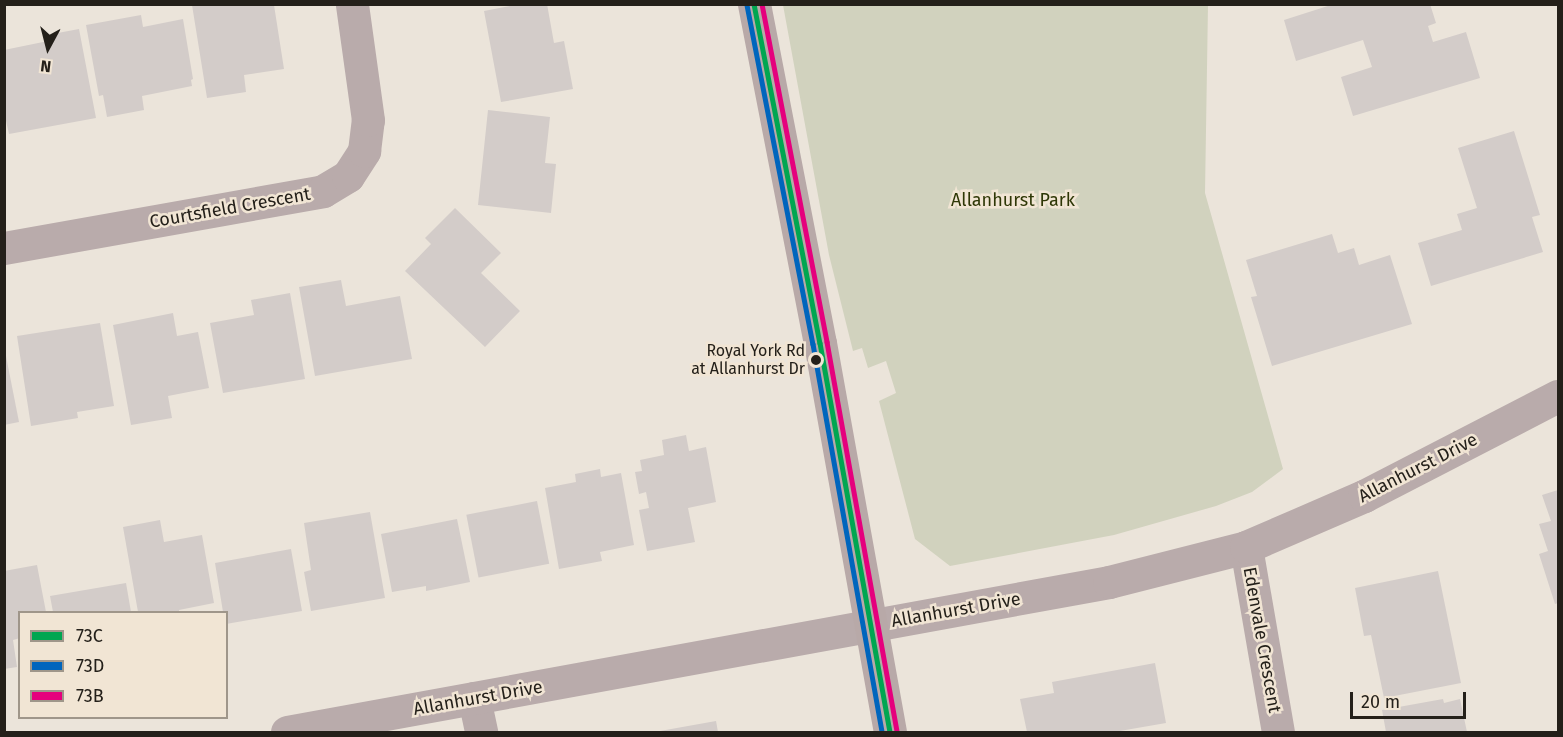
<!DOCTYPE html>
<style>
body{margin:0}
#map{position:relative;width:1563px;height:737px;overflow:hidden;background:#ebe4da;font-family:"Fira Sans",sans-serif}
div>[style]{position:absolute}
[style*='--x']{left:calc(var(--x)*1px);top:calc(var(--y)*1px);width:calc(var(--w)*1px);rotate:calc(var(--a)*1deg)}
.green>*{inset:0;background:#d1d2be}
.building>*{inset:0;background:#d3ccc9;transform-origin:0 0}
.street>*{height:33px;margin:-16.5px;padding:0 16.5px;transform-origin:16.5px;border-radius:16.5px;background:#b9abab}
.secondary>*{height:33px;margin:-16.5px;padding:0 16.5px;transform-origin:16.5px;border-radius:16.5px;background:#b8a9a8}
.bus-1>*{height:4.5px;margin:-2.25px;padding:0 2.25px;transform-origin:2.25px;border-radius:2.25px;background:#00a651}
.bus-2>*{height:4.5px;margin:-2.25px;padding:0 2.25px;transform-origin:2.25px;border-radius:2.25px;background:#0065bd}
.bus-3>*{height:4.5px;margin:-2.25px;padding:0 2.25px;transform-origin:2.25px;border-radius:2.25px;background:#e5007d}
.dots>*{width:16px;height:16px;translate:-50% -50%;box-sizing:border-box;border:3px solid #f1e5d4;border-radius:50%}
span{translate:-50% -50%;white-space:nowrap;text-align:center;line-height:1.15;-webkit-text-stroke:5px #f1e5d4;paint-order:stroke}
.bus-label{font-size:16px;color:#24201a}
.right{translate:-100% -50%;text-align:right}
.park-label{font-size:18px;color:#2e3706}
.street-label{font-size:18px;color:#24201a}
.frame{position:absolute;inset:0;border:6px solid #24201a;pointer-events:none}
.legend{position:absolute;left:18px;top:611px;width:210px;height:108px;box-sizing:border-box;background:#f1e5d4;border:2px solid #9f968a;margin:0;padding:8px 10px;list-style:none;font-size:18px;color:#24201a}
.legend li{display:flex;align-items:center;gap:12px;height:30px}
.legend b{width:30px;border:2px solid #9f968a}
.north{position:absolute;left:18px;top:18px;width:60px;height:60px;-webkit-text-stroke:4px #f1e5d4;paint-order:stroke;rotate:187deg;font-size:16px;font-weight:700;line-height:24px;text-align:center;color:#24201a}
.north::after{content:'';display:block;margin:auto;width:21px;height:27px;background:#24201a;clip-path:polygon(50% 0,100% 100%,50% 72%,0 100%)}
.scale{position:absolute;left:1350px;top:692px;width:116px;height:27px;box-sizing:border-box;border:3px solid #24201a;border-top:0;padding-left:8px;font-size:18px;line-height:21px;white-space:nowrap;color:#24201a;-webkit-text-stroke:4px #f1e5d4;paint-order:stroke}
</style>
<div id="map">
<div class="green">
<i style="clip-path:polygon(783px 5px,1208px 5px,1205px 193px,1283px 469px,1252px 492px,1216px 506px,1114px 535px,950px 566px,915px 539px,879px 401px,896px 393px,886px 361px,868px 368px,862px 348px,853px 351px,829px 255px)"></i>
</div>
<div class="building">
<i style="clip-path:polygon(520px 4px,547px 4px,554px 43px,564px 41px,573px 89px,501px 102px,484px 11px)"></i>
<i style="clip-path:polygon(1334px 4px,1430px 4px,1436px 23px,1428px 26px,1433px 42px,1466px 32px,1480px 78px,1353px 116px,1341px 77px,1372px 67px,1363px 40px,1296px 61px,1284px 20px)"></i>
<i style="clip-path:polygon(192px 5px,274px 5px,284px 69px,244px 75px,246px 92px,207px 98px)"></i>
<i style="clip-path:polygon(141px 15px,143px 27px,183px 19px,193px 79px,191px 80px,192px 86px,142px 96px,144px 110px,107px 117px,103px 95px,99px 96px,86px 25px)"></i>
<i style="clip-path:polygon(79px 29px,96px 118px,9px 134px,4px 112px,4px 50px,48px 41px,47px 35px)"></i>
<i style="clip-path:polygon(488px 110px,550px 117px,545px 163px,556px 164px,551px 213px,478px 205px)"></i>
<i style="clip-path:polygon(1514px 131px,1540px 215px,1532px 217px,1543px 252px,1431px 286px,1418px 243px,1462px 230px,1457px 214px,1477px 208px,1458px 148px)"></i>
<i style="clip-path:polygon(455px 208px,501px 253px,481px 273px,520px 311px,485px 347px,405px 271px,431px 244px,425px 238px)"></i>
<i style="clip-path:polygon(1332px 234px,1338px 253px,1354px 248px,1359px 265px,1390px 255px,1412px 324px,1272px 366px,1251px 297px,1257px 296px,1246px 260px)"></i>
<i style="clip-path:polygon(341px 280px,346px 306px,400px 296px,412px 359px,315px 376px,299px 287px)"></i>
<i style="clip-path:polygon(290px 293px,305px 379px,223px 393px,210px 323px,254px 315px,251px 300px)"></i>
<i style="clip-path:polygon(173px 313px,177px 336px,198px 332px,209px 388px,168px 396px,172px 418px,131px 425px,113px 325px)"></i>
<i style="clip-path:polygon(100px 323px,114px 406px,77px 412px,78px 418px,31px 426px,17px 336px)"></i>
<i style="clip-path:polygon(4px 346px,19px 422px,4px 425px)"></i>
<i style="clip-path:polygon(686px 435px,689px 451px,706px 447px,716px 502px,688px 508px,695px 542px,647px 551px,639px 510px,649px 508px,646px 492px,639px 494px,635px 472px,642px 471px,640px 460px,664px 455px,662px 440px)"></i>
<i style="clip-path:polygon(600px 469px,601px 477px,621px 473px,634px 545px,600px 552px,602px 561px,559px 569px,545px 488px,576px 482px,575px 474px)"></i>
<i style="clip-path:polygon(1558px 490px,1558px 603px,1555px 604px,1539px 554px,1548px 551px,1539px 524px,1551px 521px,1542px 495px)"></i>
<i style="left:537px;top:501px;width:64px;height:72px;rotate:79deg"></i>
<i style="clip-path:polygon(370px 512px,385px 598px,311px 611px,304px 572px,311px 570px,304px 523px)"></i>
<i style="clip-path:polygon(457px 519px,470px 582px,426px 591px,426px 586px,392px 592px,381px 534px)"></i>
<i style="clip-path:polygon(160px 520px,164px 542px,202px 535px,214px 603px,179px 610px,179px 612px,138px 612px,123px 527px)"></i>
<i style="clip-path:polygon(291px 549px,302px 611px,226px 624px,226px 612px,223px 612px,215px 563px)"></i>
<i style="clip-path:polygon(37px 565px,46px 612px,20px 612px,20px 638px,13px 640px,17px 667px,4px 669px,4px 571px)"></i>
<i style="clip-path:polygon(1438px 571px,1461px 683px,1384px 698px,1371px 635px,1364px 636px,1355px 588px)"></i>
<i style="clip-path:polygon(126px 583px,131px 612px,53px 612px,50px 596px)"></i>
<i style="clip-path:polygon(1155px 663px,1166px 723px,1114px 732px,1027px 732px,1020px 699px,1054px 693px,1052px 682px)"></i>
<i style="clip-path:polygon(1443px 699px,1444px 703px,1460px 699px,1467px 732px,1386px 732px,1382px 710px)"></i>
<i style="clip-path:polygon(716px 721px,718px 732px,660px 732px,660px 731px)"></i>
</div>
<div class="street">
<i style="--x:4;--y:248;--w:324;--a:-10.1"></i>
<i style="--x:323;--y:191;--w:29;--a:-31"></i>
<i style="--x:348;--y:176;--w:30;--a:-57"></i>
<i style="--x:364;--y:151;--w:31;--a:-83"></i>
<i style="--x:368;--y:120;--w:117;--a:-97.9"></i>
<i style="--x:1246;--y:547;--w:188;--a:80.2"></i>
<i style="--x:474;--y:698;--w:35;--a:78"></i>
<i style="--x:287;--y:732;--w:836;--a:-10.34"></i>
<i style="--x:1109;--y:582;--w:141;--a:-14.3"></i>
<i style="--x:1246;--y:547;--w:129;--a:-23.4"></i>
<i style="--x:1364;--y:496;--w:218;--a:-27.3"></i>
</div>
<div class="secondary">
<i style="--x:754;--y:4;--w:345;--a:79"></i>
<i style="--x:820;--y:343;--w:395;--a:79.8"></i>
</div>
<div class="bus-1">
<i style="--x:754;--y:4;--w:345;--a:79"></i>
<i style="--x:820;--y:343;--w:395;--a:79.8"></i>
</div>
<div class="bus-2">
<i style="--x:747;--y:5;--w:345;--a:79"></i>
<i style="--x:813;--y:344;--w:394;--a:79.9"></i>
</div>
<div class="bus-3">
<i style="--x:762;--y:4;--w:344;--a:79.1"></i>
<i style="--x:827;--y:342;--w:395;--a:79.8"></i>
</div>
<div class="dots">
<i style="left:816px;top:360px;background:#24201a"></i>
</div>
<div class="bus-label">
<span class="right" style="left:805px;top:360px">Royal York Rd<br>at Allanhurst Dr</span>
</div>
<div class="park-label">
<span style="left:1013px;top:200px">Allanhurst Park</span>
</div>
<div class="street-label">
<span style="left:230px;top:208px;rotate:-10deg">Courtsfield Crescent</span>
<span style="left:1418px;top:468px;rotate:-27deg">Allanhurst Drive</span>
<span style="left:956px;top:610px;rotate:-10deg">Allanhurst Drive</span>
<span style="left:1262px;top:640px;rotate:80deg">Edenvale Crescent</span>
<span style="left:478px;top:698px;rotate:-10deg">Allanhurst Drive</span>
</div>
<div class="frame"></div>
<ul class="legend">
<li><b style="height:8px;background:#00a651"></b>73C</li>
<li><b style="height:8px;background:#0065bd"></b>73D</li>
<li><b style="height:8px;background:#e5007d"></b>73B</li>
</ul>
<div class="north">N</div>
<div class="scale">20 m</div>
</div>
